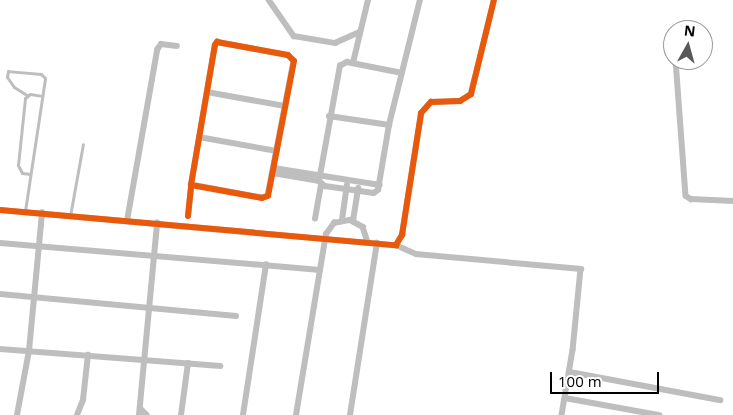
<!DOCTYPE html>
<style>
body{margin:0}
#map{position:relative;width:733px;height:415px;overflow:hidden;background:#fff;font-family:"Open Sans",sans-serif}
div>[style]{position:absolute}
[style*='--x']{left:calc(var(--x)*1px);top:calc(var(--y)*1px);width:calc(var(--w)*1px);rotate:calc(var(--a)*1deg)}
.service>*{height:3px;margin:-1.5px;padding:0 1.5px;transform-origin:1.5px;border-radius:1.5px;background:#bebebe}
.minor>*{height:5.5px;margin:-2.75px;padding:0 2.75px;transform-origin:2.75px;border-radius:2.75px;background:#bebebe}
.cycleway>*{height:6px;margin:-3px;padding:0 3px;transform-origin:3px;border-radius:3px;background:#e8590c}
span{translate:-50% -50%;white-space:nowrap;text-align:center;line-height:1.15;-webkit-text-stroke:4px #fff;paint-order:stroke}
.north{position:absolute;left:663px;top:20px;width:50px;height:50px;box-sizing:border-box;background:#fff;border:1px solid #999;border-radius:50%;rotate:7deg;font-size:14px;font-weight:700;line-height:20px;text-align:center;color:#000}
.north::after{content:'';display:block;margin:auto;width:18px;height:22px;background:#595959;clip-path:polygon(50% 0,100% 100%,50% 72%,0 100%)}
.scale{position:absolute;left:550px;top:372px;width:109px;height:22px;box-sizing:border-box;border:2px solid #000;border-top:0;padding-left:6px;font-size:15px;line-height:18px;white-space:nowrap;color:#000;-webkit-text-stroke:4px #fff;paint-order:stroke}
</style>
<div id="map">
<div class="service">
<i style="--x:30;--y:174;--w:8;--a:-173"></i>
<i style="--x:22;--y:173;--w:9;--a:-117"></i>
<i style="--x:18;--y:165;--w:67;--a:-84"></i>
<i style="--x:25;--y:98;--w:6;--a:-39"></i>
<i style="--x:30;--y:94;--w:12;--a:9"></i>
<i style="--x:25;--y:211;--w:134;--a:-81.4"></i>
<i style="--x:45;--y:78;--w:6;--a:-135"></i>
<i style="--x:41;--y:74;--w:33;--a:-175"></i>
<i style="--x:8;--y:71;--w:6;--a:99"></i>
<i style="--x:7;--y:77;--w:12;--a:55"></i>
<i style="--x:14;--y:87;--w:15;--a:32"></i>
<i style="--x:70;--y:216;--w:73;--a:-79.8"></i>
</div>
<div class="minor">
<i style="--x:269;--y:0;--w:44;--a:55.2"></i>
<i style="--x:294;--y:36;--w:42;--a:9.7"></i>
<i style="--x:335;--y:43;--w:27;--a:-24"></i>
<i style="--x:676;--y:60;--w:136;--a:85.8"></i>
<i style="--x:686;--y:196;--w:6;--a:31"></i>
<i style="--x:691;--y:199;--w:42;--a:2.7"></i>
<i style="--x:353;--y:63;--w:65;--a:-76.6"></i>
<i style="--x:207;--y:92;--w:79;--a:10.2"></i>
<i style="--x:329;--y:116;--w:61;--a:8.5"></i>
<i style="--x:199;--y:137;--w:79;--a:10.2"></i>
<i style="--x:274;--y:168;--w:107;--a:9.1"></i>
<i style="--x:273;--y:173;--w:47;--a:9.9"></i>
<i style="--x:319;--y:181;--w:8;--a:40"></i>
<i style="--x:325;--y:186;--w:49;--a:8.1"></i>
<i style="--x:374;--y:193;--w:5;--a:-37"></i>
<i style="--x:378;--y:190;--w:66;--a:-80.4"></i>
<i style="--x:389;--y:125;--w:129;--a:-76.1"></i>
<i style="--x:319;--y:181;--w:117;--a:-79.7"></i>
<i style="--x:340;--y:66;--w:8;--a:-30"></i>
<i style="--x:347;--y:62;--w:56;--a:11.3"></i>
<i style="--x:0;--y:210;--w:398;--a:5.1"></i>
<i style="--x:396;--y:245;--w:12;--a:-59"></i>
<i style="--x:402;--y:235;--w:123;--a:-81.1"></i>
<i style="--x:421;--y:113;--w:15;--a:-48"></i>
<i style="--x:431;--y:102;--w:29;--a:-2"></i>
<i style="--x:460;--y:101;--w:13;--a:-32"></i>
<i style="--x:471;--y:94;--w:97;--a:-76.3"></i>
<i style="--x:188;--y:216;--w:31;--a:-84"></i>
<i style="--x:191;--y:185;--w:142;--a:-80.3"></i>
<i style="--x:215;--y:45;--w:4;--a:-56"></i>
<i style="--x:217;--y:42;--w:72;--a:10.4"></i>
<i style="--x:288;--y:55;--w:8;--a:45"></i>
<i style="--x:294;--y:61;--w:137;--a:100.9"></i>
<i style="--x:268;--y:196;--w:6;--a:162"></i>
<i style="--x:262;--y:198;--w:72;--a:-169.6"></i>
<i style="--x:315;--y:219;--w:36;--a:-80"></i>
<i style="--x:342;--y:220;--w:35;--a:-82"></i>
<i style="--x:127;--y:221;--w:174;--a:-80"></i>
<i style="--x:157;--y:50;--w:7;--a:-56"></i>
<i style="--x:161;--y:44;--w:16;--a:7"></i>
<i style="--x:353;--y:221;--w:33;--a:-81"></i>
<i style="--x:0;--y:243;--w:321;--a:4.8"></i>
<i style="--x:396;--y:245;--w:22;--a:24"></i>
<i style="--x:416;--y:254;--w:166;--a:5.2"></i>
<i style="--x:581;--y:269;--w:81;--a:95.6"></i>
<i style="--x:573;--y:350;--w:66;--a:99.6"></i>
<i style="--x:0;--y:294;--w:237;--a:5.3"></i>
<i style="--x:0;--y:349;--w:221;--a:4.4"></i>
<i style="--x:570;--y:372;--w:153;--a:10.6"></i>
<i style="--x:565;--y:398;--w:96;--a:10.3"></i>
<i style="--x:141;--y:409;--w:8;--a:45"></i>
<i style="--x:17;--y:415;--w:65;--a:-79.4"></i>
<i style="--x:29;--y:351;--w:139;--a:-84.6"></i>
<i style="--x:77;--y:415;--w:16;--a:-68"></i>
<i style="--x:83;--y:400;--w:45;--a:-83.7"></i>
<i style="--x:139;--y:415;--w:193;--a:-84.6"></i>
<i style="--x:181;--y:415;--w:52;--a:-82.3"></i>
<i style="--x:243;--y:415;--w:152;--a:-81.3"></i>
<i style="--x:296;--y:415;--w:183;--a:-80.6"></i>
<i style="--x:326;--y:234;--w:14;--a:-54"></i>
<i style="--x:334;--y:223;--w:16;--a:-11"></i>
<i style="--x:350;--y:220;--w:15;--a:28"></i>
<i style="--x:363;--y:227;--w:16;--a:72"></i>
<i style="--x:350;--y:415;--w:174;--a:-81.1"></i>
</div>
<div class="cycleway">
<i style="--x:0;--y:210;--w:398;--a:5.1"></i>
<i style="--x:396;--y:245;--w:12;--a:-59"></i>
<i style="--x:402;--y:235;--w:123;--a:-81.1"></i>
<i style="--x:421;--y:113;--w:15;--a:-48"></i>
<i style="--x:431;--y:102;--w:29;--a:-2"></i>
<i style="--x:460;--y:101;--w:13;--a:-32"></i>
<i style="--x:471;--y:94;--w:97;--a:-76.3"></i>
<i style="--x:188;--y:216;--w:31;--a:-84"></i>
<i style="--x:191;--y:185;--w:142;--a:-80.3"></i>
<i style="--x:215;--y:45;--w:4;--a:-56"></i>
<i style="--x:217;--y:42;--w:72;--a:10.4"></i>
<i style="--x:288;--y:55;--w:8;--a:45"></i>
<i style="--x:294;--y:61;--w:137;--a:100.9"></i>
<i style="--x:268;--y:196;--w:6;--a:162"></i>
<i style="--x:262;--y:198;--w:72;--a:-169.6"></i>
</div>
<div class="north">N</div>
<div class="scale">100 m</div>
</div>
